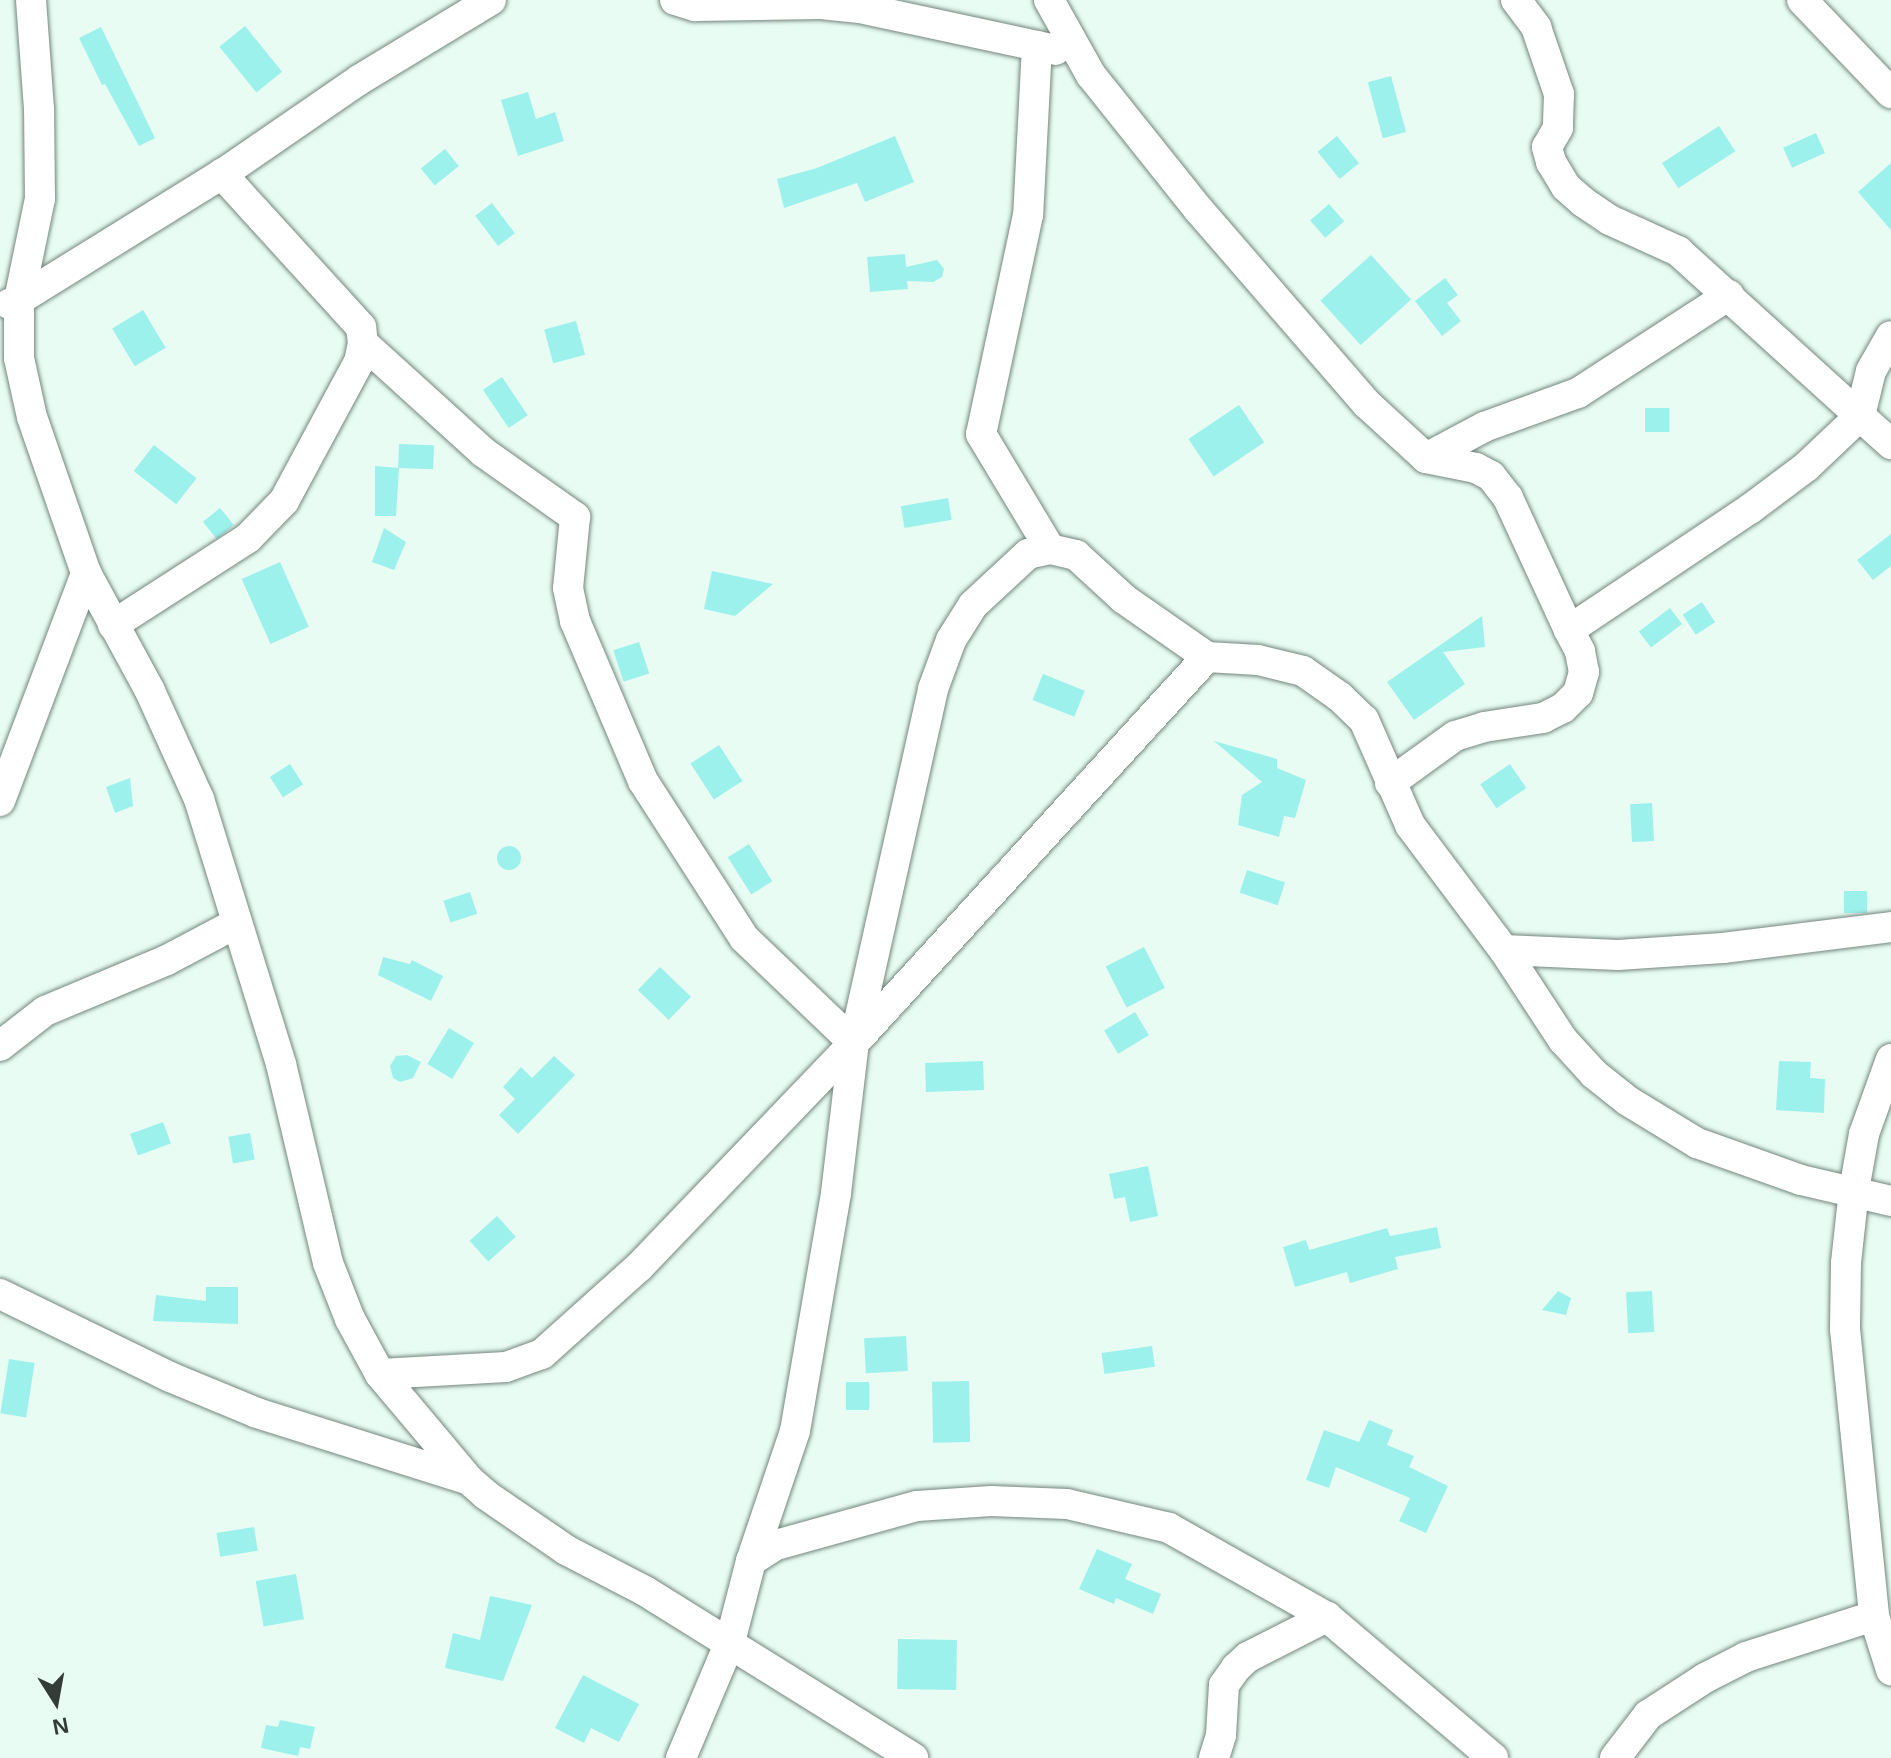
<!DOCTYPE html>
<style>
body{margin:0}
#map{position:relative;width:1891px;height:1758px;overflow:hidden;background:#e8fcf4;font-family:Helvetica,sans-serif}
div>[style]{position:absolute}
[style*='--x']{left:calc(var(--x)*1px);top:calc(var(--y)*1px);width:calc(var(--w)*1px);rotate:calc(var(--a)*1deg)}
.building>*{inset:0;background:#9df1ec;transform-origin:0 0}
.round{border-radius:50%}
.roads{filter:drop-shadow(0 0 2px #74867e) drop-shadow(0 0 2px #74867e)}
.street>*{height:30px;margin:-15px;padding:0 15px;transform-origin:15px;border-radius:15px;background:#fff}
span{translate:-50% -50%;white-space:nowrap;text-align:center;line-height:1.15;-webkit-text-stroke:8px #e8fcf4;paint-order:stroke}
.north{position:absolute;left:16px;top:1662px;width:80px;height:80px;-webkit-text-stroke:6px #e8fcf4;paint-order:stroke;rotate:169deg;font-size:22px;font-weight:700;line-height:32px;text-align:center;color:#343c38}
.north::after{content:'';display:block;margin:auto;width:28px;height:36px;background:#343c38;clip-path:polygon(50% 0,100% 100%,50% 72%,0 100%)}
</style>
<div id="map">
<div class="building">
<i style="left:245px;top:26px;width:59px;height:33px;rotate:51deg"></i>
<i style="clip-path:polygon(101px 27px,155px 138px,139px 146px,105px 84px,102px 85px,79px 38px)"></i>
<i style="left:1391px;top:76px;width:58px;height:24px;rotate:75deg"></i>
<i style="clip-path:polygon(528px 92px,536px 119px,555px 112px,564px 141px,518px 156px,501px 100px)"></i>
<i style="left:1719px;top:126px;width:30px;height:68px;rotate:57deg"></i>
<i style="left:1816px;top:133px;width:22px;height:36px;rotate:66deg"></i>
<i style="clip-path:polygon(895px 136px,914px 182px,865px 202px,857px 183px,784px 208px,777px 179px,817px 168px)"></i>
<i style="left:1337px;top:136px;width:35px;height:25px;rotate:51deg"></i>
<i style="left:445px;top:149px;width:22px;height:31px;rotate:51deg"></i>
<i style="clip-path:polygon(1891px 163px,1891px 230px,1858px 192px)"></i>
<i style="left:492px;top:203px;width:38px;height:21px;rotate:53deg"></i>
<i style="left:1329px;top:204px;width:23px;height:25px;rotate:49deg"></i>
<i style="clip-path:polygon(905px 254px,906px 267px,937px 260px,944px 269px,942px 277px,933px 282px,907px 281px,908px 289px,870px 292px,867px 257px)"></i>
<i style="left:1371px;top:255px;width:60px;height:68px;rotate:48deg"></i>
<i style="clip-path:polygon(1445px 278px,1458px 295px,1447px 303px,1461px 321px,1442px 336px,1415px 301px)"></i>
<i style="left:143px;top:310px;width:44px;height:36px;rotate:59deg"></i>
<i style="left:576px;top:321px;width:35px;height:33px;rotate:75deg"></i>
<i style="left:502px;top:377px;width:46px;height:23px;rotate:56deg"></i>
<i style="left:1239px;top:405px;width:45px;height:61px;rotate:56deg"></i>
<i style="left:1645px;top:408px;width:24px;height:24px"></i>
<i style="left:399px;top:444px;width:35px;height:24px;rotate:2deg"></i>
<i style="left:154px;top:445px;width:54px;height:33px;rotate:38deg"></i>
<i style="clip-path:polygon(375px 466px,399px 468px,396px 516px,375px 516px)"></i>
<i style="left:948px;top:498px;width:22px;height:48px;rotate:80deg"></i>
<i style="left:220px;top:508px;width:22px;height:22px;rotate:51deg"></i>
<i style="clip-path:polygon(384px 528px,406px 542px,394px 570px,372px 562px)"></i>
<i style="clip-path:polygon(1891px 534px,1891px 566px,1873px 580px,1857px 560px)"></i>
<i style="left:280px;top:562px;width:71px;height:42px;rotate:66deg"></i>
<i style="clip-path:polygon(712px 571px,773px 584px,735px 616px,704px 609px)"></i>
<i style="left:1702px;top:602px;width:24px;height:23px;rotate:57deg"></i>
<i style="left:1670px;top:608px;width:20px;height:39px;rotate:53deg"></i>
<i style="clip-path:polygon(1482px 616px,1485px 647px,1443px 652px,1465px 684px,1414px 720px,1387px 682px)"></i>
<i style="left:639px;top:642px;width:33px;height:27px;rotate:72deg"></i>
<i style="left:1043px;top:674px;width:45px;height:28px;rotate:22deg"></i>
<i style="clip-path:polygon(1214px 741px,1277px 759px,1277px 768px,1306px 780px,1295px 818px,1284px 816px,1279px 837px,1238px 825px,1242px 795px,1262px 782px)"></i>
<i style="left:719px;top:745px;width:43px;height:34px;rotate:57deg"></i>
<i style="left:290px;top:764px;width:24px;height:24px;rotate:57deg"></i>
<i style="left:1510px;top:764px;width:29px;height:36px;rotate:56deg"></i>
<i style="clip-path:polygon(130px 778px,133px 806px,115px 813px,106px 787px)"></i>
<i style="left:1652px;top:803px;width:38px;height:22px;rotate:87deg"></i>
<i style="left:749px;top:844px;width:44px;height:25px;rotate:58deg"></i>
<i class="round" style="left:497px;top:846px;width:24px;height:24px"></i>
<i style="left:1247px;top:870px;width:40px;height:24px;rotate:18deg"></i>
<i style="left:1844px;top:891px;width:23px;height:22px"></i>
<i style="left:470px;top:892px;width:23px;height:28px;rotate:72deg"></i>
<i style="left:1144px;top:947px;width:46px;height:43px;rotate:63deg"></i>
<i style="clip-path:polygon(383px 957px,410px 964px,412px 960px,443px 976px,431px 1001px,378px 975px)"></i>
<i style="left:660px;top:967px;width:43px;height:32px;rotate:44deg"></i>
<i style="left:1135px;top:1012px;width:27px;height:36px;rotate:59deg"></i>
<i style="left:449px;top:1028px;width:29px;height:42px;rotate:31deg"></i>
<i style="clip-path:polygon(407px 1055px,421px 1062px,413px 1078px,400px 1082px,393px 1078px,390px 1066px,396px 1056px)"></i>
<i style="clip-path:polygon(554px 1056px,575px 1075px,518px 1134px,499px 1115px,515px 1099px,503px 1087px,521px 1067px,532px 1078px)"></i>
<i style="left:983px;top:1061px;width:29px;height:58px;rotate:88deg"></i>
<i style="clip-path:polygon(1779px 1061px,1811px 1062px,1810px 1078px,1825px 1079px,1824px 1113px,1776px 1110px)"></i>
<i style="left:163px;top:1122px;width:23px;height:35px;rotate:70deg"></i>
<i style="left:250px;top:1133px;width:27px;height:22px;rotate:80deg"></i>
<i style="clip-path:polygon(1148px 1166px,1158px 1216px,1130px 1222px,1125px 1197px,1114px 1199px,1109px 1174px)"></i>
<i style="left:497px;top:1216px;width:28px;height:37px;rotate:48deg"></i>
<i style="clip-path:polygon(1437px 1227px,1441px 1248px,1395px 1257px,1398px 1269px,1350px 1283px,1347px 1272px,1295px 1287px,1283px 1247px,1306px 1240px,1309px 1250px,1387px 1228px,1390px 1236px)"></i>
<i style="clip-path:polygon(206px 1287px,238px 1287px,238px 1324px,153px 1321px,156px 1295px,206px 1301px)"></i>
<i style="clip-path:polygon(1558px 1291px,1571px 1298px,1566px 1315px,1542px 1310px)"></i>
<i style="left:1652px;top:1291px;width:41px;height:26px;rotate:87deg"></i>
<i style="left:906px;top:1336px;width:35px;height:42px;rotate:87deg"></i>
<i style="left:1152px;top:1346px;width:21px;height:51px;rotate:82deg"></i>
<i style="left:9px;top:1359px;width:26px;height:55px;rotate:9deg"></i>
<i style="left:969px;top:1381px;width:61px;height:37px;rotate:89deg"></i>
<i style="left:846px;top:1382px;width:23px;height:28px"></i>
<i style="clip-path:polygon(1369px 1420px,1393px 1430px,1387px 1445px,1414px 1456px,1409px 1467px,1448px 1486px,1426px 1533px,1399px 1521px,1410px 1498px,1336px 1467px,1329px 1488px,1306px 1480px,1324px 1430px,1359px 1442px)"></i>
<i style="left:254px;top:1527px;width:24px;height:38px;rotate:81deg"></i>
<i style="clip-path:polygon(1097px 1549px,1132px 1564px,1125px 1579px,1161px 1594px,1153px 1614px,1116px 1598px,1114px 1604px,1079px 1589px)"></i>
<i style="left:296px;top:1574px;width:46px;height:41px;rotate:80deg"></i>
<i style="clip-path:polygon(490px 1596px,532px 1605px,503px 1681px,445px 1668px,453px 1633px,480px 1640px)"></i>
<i style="left:898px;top:1639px;width:59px;height:50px;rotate:1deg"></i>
<i style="clip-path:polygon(583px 1675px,639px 1704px,619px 1742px,591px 1728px,584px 1743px,555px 1728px)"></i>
<i style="clip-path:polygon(280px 1720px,315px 1727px,310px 1749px,300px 1747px,298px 1756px,261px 1748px,266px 1725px,278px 1727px)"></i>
</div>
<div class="roads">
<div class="street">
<i style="--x:491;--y:0;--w:154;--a:148.8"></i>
<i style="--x:359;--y:80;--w:166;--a:145.5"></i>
<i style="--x:222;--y:174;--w:239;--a:148.2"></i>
<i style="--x:19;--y:300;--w:58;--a:90"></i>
<i style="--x:19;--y:358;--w:60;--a:77.6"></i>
<i style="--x:32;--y:417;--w:165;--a:70.9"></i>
<i style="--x:86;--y:573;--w:134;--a:61.5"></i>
<i style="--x:150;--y:691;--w:119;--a:65.6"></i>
<i style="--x:199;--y:799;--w:277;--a:72.8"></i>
<i style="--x:281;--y:1064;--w:204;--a:76.7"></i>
<i style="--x:328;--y:1263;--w:60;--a:68.6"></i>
<i style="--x:350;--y:1319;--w:63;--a:61.4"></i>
<i style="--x:380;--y:1374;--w:138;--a:50"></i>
<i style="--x:469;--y:1480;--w:23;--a:41"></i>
<i style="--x:486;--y:1495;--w:97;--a:34.5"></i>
<i style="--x:566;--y:1550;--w:89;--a:27.4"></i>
<i style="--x:645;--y:1591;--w:316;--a:31.9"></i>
<i style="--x:675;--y:0;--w:21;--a:17"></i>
<i style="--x:695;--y:6;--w:126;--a:-0.9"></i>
<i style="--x:821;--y:4;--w:39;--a:6"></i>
<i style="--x:860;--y:8;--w:200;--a:12.1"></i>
<i style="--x:1049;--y:0;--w:86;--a:60.8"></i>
<i style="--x:1091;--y:75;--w:171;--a:51.4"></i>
<i style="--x:1198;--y:209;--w:258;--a:49.1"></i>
<i style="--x:1367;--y:404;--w:80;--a:42.5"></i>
<i style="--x:1426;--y:458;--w:51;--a:11.3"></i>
<i style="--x:1476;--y:468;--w:17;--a:28"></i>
<i style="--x:1491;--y:476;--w:28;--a:52"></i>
<i style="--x:1508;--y:498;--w:145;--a:65.2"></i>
<i style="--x:1516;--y:0;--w:34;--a:53"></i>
<i style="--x:1536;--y:27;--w:71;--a:71.1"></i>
<i style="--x:1559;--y:94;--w:34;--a:92"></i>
<i style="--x:1558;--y:128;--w:22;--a:120"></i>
<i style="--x:1547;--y:147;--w:16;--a:75"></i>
<i style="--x:1551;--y:162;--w:29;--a:59"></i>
<i style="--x:1566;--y:187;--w:23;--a:41"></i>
<i style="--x:1583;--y:202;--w:32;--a:34"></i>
<i style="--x:1610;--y:220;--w:75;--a:24.5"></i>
<i style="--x:1678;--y:251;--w:246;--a:42.2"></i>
<i style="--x:1860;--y:416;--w:46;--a:-76.3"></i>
<i style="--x:1871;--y:371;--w:40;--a:-60.3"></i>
<i style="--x:1802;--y:0;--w:129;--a:46.3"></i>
<i style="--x:1037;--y:46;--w:169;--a:93"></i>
<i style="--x:1028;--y:215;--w:224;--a:102.1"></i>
<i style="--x:981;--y:434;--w:134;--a:59"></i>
<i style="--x:9;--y:304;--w:11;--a:-22"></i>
<i style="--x:19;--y:300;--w:103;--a:-78.3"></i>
<i style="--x:40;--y:199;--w:90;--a:-90.6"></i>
<i style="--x:39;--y:109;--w:109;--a:-94.2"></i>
<i style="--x:363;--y:343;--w:162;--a:42.2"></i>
<i style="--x:483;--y:452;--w:113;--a:35.2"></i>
<i style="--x:575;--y:517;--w:71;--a:95.6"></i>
<i style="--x:568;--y:588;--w:34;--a:78"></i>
<i style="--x:575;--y:621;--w:174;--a:67"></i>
<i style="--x:643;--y:781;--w:187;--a:57.2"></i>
<i style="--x:744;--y:938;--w:152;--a:43.7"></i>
<i style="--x:1426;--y:458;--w:66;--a:-28.1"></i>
<i style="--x:1484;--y:427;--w:100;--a:-19.9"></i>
<i style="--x:1578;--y:393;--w:180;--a:-33"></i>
<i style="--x:113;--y:625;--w:161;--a:-32.8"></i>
<i style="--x:248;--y:538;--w:52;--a:-45.8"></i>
<i style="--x:284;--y:501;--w:158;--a:-61.7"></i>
<i style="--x:359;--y:362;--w:19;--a:-78"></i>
<i style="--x:363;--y:343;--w:16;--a:-97"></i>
<i style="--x:361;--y:327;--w:207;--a:-132.3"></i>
<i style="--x:1390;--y:783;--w:80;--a:-35.9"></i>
<i style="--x:1455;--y:736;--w:30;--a:-17"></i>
<i style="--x:1484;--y:727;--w:60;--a:-8.7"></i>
<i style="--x:1543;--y:718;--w:22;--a:-27"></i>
<i style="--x:1563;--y:708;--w:21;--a:-45"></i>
<i style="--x:1578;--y:693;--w:22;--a:-74"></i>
<i style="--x:1584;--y:672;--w:21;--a:-101"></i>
<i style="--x:1580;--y:651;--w:24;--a:-118"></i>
<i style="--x:1569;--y:630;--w:218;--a:-33.8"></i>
<i style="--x:1750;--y:509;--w:70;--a:-36.9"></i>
<i style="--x:1806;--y:467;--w:74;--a:-43.4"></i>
<i style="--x:1860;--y:416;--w:42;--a:42.1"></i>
<i style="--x:0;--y:801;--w:244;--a:-69.3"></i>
<i style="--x:1504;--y:950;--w:114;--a:2.5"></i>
<i style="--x:1618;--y:955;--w:105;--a:-3.8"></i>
<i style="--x:1723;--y:948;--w:169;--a:-7.1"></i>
<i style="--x:0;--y:1046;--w:57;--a:-37.9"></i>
<i style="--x:45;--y:1011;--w:132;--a:-22.7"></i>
<i style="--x:167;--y:960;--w:79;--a:-27.9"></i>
<i style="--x:1891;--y:1059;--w:80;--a:109.8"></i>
<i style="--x:1864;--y:1134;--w:57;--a:100.1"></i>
<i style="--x:1854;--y:1190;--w:73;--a:96.3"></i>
<i style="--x:1846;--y:1263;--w:66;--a:90.9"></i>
<i style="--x:1845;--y:1329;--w:288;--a:84.2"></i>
<i style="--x:1874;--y:1616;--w:57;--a:72.5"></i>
<i style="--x:0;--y:1294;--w:189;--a:26"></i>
<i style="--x:170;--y:1377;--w:94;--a:22.5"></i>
<i style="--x:257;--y:1413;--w:222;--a:17.5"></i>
<i style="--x:380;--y:1374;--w:126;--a:-3.2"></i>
<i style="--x:506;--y:1367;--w:38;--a:-20"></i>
<i style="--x:542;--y:1354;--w:130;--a:-41.9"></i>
<i style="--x:639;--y:1267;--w:310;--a:-46.2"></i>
<i style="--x:854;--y:1043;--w:523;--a:-47.56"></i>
<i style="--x:751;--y:1561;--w:30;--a:-33"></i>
<i style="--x:776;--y:1545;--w:146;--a:-15.5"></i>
<i style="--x:917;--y:1506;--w:74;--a:-3.9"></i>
<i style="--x:991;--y:1501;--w:76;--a:2.3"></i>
<i style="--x:1067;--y:1504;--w:105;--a:13.2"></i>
<i style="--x:1169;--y:1528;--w:181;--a:29.4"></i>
<i style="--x:1327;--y:1617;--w:218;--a:40.3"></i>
<i style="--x:681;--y:1758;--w:126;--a:-67.1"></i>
<i style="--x:730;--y:1642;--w:84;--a:-75.5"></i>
<i style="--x:751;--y:1561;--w:137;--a:-71.3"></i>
<i style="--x:795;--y:1431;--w:242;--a:-80.2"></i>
<i style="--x:836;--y:1193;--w:151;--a:-83.2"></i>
<i style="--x:854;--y:1043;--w:363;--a:-77.4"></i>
<i style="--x:933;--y:689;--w:52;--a:-69.8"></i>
<i style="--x:951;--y:640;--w:41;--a:-57.8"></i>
<i style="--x:973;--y:605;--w:75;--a:-42.8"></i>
<i style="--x:1028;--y:554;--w:23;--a:-13"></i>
<i style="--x:1050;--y:549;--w:27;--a:13"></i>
<i style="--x:1076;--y:555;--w:65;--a:42.5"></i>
<i style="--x:1124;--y:599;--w:101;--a:34.9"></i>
<i style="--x:1207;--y:657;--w:51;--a:3.4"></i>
<i style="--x:1258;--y:660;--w:46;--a:13.7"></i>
<i style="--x:1303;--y:671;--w:45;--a:35.1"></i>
<i style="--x:1340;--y:697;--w:33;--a:44"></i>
<i style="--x:1364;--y:720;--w:115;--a:66.3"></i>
<i style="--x:1410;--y:825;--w:156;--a:53.1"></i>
<i style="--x:1504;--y:950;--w:108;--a:56.8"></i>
<i style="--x:1563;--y:1040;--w:46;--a:47.6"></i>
<i style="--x:1594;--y:1074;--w:43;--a:38.5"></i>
<i style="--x:1628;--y:1101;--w:81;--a:31.3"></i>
<i style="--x:1697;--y:1143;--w:110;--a:19.6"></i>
<i style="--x:1801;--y:1180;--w:92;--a:13.1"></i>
<i style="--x:1214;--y:1758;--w:24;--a:-73"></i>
<i style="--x:1221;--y:1735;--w:50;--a:-86.6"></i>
<i style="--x:1224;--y:1685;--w:21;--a:-55"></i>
<i style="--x:1236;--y:1668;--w:16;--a:-43"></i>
<i style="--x:1248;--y:1657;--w:89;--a:-26.9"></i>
<i style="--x:1615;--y:1758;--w:54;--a:-52.5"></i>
<i style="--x:1648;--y:1715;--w:68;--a:-33"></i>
<i style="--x:1705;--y:1678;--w:46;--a:-27.1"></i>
<i style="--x:1746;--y:1657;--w:134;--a:-17.8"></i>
</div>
</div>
<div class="north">N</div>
</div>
